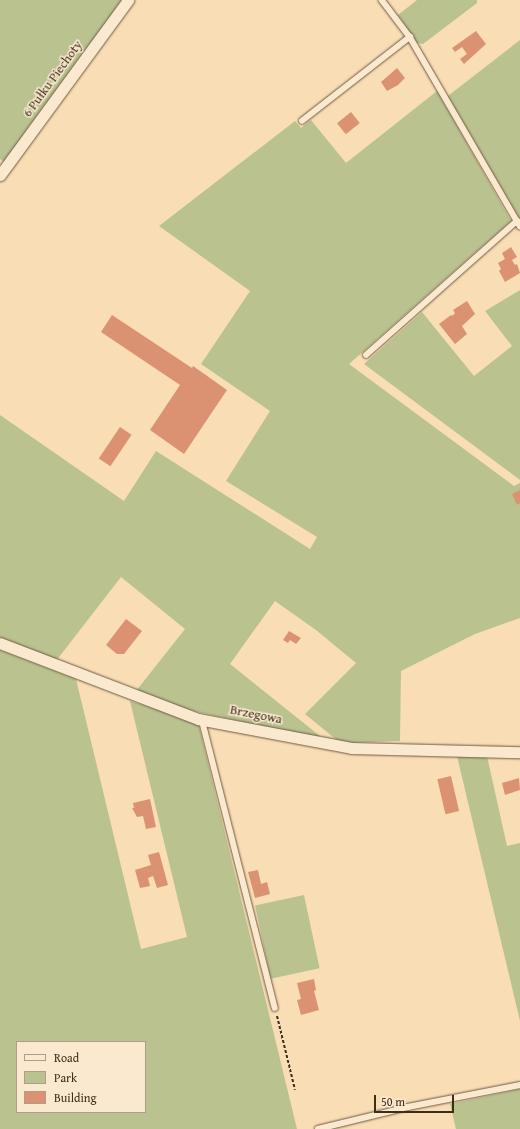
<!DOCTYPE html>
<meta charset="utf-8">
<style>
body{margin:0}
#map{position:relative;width:520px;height:1129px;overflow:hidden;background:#f9ddb5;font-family:"Gentium Book Plus",serif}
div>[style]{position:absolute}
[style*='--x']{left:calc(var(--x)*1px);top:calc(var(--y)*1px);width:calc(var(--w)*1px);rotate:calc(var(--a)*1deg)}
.green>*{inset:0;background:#bac290;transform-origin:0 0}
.building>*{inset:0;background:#da9272;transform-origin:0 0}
.path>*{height:2px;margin-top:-1px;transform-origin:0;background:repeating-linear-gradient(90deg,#3d2e1a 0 3px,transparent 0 5px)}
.roads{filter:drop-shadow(0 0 1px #6c5a41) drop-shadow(0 0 1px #6c5a41)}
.service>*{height:5.5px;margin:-2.75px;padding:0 2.75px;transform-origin:2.75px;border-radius:2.75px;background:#fbe9cf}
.minor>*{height:11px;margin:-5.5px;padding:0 5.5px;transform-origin:5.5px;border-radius:5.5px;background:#fbe9cf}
span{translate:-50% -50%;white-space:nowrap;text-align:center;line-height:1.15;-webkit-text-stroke:3px #fbe9cf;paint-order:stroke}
.street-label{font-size:13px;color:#3d2e1a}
.legend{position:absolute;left:16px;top:1041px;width:130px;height:72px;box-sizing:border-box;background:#fbe9cf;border:1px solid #af9e87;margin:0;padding:5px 7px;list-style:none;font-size:12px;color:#3d2e1a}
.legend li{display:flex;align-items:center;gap:8px;height:20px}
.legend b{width:20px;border:1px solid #af9e87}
.scale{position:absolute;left:374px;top:1095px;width:80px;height:18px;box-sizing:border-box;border:2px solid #3d2e1a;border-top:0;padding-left:5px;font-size:12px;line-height:14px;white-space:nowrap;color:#3d2e1a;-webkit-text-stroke:3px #fbe9cf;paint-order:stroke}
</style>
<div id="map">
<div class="green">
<i style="clip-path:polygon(0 0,122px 0,4px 162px,0 159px)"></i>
<i style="clip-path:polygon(417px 0,477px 0,477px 3px,423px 44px,417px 43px,398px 15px)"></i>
<i style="clip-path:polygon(520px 40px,520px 220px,448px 96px)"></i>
<i style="clip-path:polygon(437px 91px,511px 221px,349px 364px,514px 486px,520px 483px,520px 618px,475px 634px,401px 671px,400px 741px,346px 743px,338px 741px,305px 714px,356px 663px,316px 630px,275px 601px,230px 664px,325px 740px,184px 709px,136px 691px,185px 629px,121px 577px,56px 661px,0 640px,0 415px,124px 501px,156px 451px,310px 549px,317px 537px,226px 481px,270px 411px,201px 364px,250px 291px,159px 226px,295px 121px,301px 128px,311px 120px,346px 163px)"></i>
<i style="clip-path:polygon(520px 290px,520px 480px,364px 364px,422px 312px,474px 376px,512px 346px,485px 311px)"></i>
<i style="clip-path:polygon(evenodd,0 650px,76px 679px,141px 949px,187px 937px,130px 701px,198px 722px,297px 1129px,0 1129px,0 650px,17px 1042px,145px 1042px,145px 1112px,17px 1112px,17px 1042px)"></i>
<i style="clip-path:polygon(457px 756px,487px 756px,507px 846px,520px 843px,520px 1021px)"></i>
<i style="left:304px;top:895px;width:75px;height:50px;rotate:78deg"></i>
<i style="clip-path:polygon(520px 1089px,520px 1129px,456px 1129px,450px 1104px)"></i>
</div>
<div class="building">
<i style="clip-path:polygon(476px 31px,486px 44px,464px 64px,460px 59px,467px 54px,462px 47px,455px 52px,452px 48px)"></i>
<i style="clip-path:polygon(397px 68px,405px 78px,398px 85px,387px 91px,381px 82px)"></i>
<i style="left:351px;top:112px;width:14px;height:18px;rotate:51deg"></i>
<i style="clip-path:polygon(511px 247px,517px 257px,512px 260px,515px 265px,517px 264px,520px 273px,505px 282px,499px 271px,501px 269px,498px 263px,505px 259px,502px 253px)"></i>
<i style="clip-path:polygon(467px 301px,475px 314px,462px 326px,467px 334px,455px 344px,439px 324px,451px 315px,452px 316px,455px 313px,453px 310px)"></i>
<i style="clip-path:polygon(112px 315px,192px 368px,193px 366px,227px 390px,184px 454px,150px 430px,180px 385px,101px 332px)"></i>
<i style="left:120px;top:427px;width:14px;height:38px;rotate:34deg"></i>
<i style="clip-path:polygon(520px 490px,520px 503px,517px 505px,512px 494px)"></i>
<i style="clip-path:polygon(126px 619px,142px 631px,124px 654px,117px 654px,106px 645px)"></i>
<i style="clip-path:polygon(289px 631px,301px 638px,296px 644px,290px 640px,288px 643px,283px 640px)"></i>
<i style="left:451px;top:776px;width:36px;height:14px;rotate:77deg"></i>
<i style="clip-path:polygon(519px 778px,520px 790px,505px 795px,502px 783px)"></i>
<i style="clip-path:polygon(150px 799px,156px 827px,146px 829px,143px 816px,137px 817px,132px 808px,134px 808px,133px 803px)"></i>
<i style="clip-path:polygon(159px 852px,168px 885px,157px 888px,153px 876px,148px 878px,150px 886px,140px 888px,135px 870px,151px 865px,148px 855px)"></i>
<i style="clip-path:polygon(258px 870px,261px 884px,267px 882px,270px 894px,255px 898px,248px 872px)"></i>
<i style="clip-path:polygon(314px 979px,316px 990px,314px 991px,319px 1010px,301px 1015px,297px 1000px,301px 999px,297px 983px)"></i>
</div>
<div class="path">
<i style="--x:277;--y:1016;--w:76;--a:76.3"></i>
</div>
<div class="roads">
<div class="service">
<i style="--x:382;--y:0;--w:46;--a:52.9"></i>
<i style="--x:410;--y:37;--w:219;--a:59.8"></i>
<i style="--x:302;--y:121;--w:137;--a:-37.9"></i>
<i style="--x:366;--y:355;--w:202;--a:-41.6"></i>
<i style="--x:202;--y:719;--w:298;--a:75.8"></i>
<i style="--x:318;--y:1129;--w:93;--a:-13.7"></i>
<i style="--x:408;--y:1107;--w:114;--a:-11.1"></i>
</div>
<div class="minor">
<i style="--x:0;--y:175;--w:217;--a:-53.8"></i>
<i style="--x:0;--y:643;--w:212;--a:21"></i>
<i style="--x:198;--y:719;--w:156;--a:10.7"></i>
<i style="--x:351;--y:748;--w:169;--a:1.4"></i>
</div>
</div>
<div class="street-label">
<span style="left:53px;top:79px;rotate:-54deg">6 Pułku Piechoty</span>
<span style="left:256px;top:715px;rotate:11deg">Brzegowa</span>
</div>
<ul class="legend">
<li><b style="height:5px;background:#fbe9cf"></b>Road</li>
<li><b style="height:11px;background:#bac290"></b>Park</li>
<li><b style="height:11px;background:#da9272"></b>Building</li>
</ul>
<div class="scale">50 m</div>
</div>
